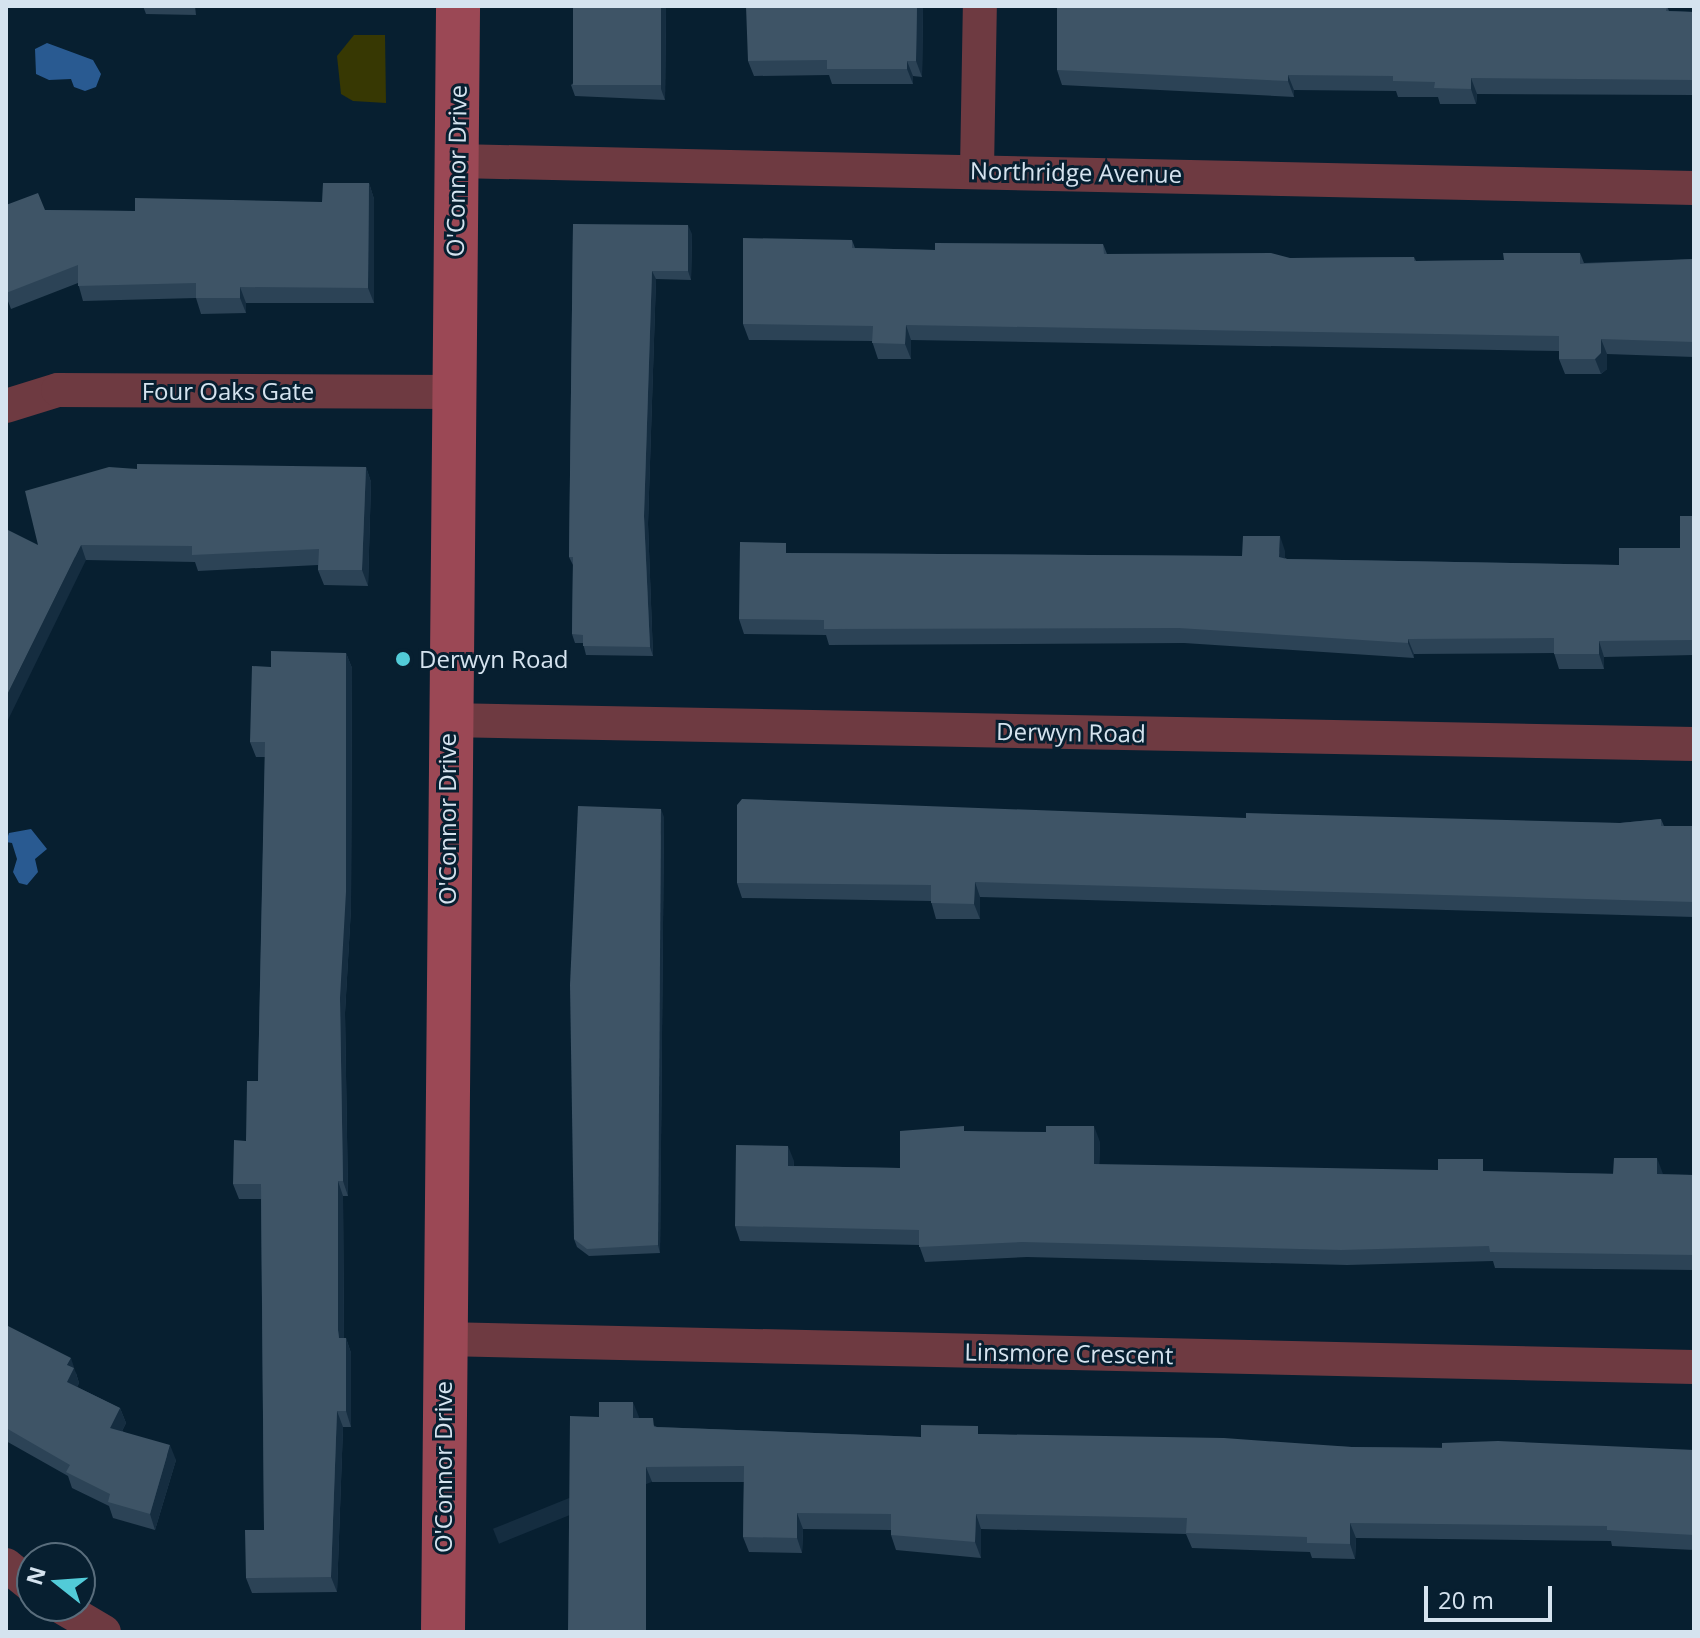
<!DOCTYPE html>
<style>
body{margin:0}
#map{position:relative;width:1700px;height:1638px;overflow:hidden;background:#071f30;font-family:"Open Sans",sans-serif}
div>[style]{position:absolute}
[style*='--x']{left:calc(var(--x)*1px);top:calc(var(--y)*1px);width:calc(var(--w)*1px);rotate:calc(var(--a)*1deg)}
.green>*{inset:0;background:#373803}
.water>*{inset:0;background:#295a91}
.street>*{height:34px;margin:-17px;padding:0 17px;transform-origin:17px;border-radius:17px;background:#6e3a41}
.secondary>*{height:44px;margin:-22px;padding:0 22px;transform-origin:22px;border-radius:22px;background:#9b4855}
.wall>*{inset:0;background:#2c4356}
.shaded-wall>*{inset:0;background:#152d40;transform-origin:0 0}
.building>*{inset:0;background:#3e5466;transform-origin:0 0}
.dots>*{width:22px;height:22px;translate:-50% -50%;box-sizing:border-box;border:4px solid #071f30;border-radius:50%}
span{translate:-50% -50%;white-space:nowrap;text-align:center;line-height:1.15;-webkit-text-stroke:6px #071f30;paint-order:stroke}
.street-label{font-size:24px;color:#d5e3ef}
.poi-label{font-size:24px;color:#d5e3ef}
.left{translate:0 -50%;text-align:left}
.frame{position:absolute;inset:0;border:8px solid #d5e3ef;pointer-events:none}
.north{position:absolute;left:16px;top:1542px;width:80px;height:80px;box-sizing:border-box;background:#071f30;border:2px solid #596d7c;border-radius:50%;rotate:287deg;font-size:22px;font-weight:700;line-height:32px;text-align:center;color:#d5e3ef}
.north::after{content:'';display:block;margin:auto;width:28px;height:36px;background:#52cbd8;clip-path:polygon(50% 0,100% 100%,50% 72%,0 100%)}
.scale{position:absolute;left:1424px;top:1586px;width:128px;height:36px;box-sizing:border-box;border:4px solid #d5e3ef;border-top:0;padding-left:10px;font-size:24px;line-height:28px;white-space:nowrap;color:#d5e3ef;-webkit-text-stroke:6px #071f30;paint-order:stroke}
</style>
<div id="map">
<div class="green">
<i style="clip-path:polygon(354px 35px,385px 35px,386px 103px,353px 101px,341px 94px,337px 56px)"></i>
</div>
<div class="water">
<i style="clip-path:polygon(47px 43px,93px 60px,101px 74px,96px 87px,85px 91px,74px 87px,71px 79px,49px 80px,36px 74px,35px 49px)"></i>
<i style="clip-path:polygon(31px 829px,47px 849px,35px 859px,38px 872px,27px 885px,19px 883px,13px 872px,17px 859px,12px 843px,6px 842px,9px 833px)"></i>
</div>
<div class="street">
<i style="--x:457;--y:161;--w:1237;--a:1.25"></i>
<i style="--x:977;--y:170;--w:164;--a:-89"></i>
<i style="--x:6;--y:406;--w:54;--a:-17.1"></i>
<i style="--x:58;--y:390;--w:394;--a:0.3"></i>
<i style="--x:448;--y:720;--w:1246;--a:1.1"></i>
<i style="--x:443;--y:1339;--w:1251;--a:1.28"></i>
<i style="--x:6;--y:1565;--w:33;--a:39"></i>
<i style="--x:60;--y:1606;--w:51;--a:30.6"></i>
</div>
<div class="secondary">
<i style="--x:443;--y:1632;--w:1626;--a:-89.47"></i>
</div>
<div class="wall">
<i style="clip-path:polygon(143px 6px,195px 6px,196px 15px,146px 14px)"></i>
<i style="clip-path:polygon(666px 6px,665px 100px,575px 96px,571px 85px)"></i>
<i style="clip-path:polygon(923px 6px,922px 77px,913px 76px,913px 84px,832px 84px,829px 75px,754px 76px,748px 61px)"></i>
<i style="clip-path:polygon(1667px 6px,1669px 11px,1694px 12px,1694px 95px,1477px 94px,1476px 104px,1440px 104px,1438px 97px,1398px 97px,1396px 91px,1294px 90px,1294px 97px,1062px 85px,1057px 70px)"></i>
<i style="clip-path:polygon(369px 183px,374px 199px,374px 303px,246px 303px,246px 313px,201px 314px,196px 298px,83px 301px,78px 283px,11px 309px,6px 296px,6px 205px,45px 210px,135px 211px,322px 202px)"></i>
<i style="clip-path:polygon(573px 224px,692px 234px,691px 280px,656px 279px,648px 524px,653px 656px,586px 655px,583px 643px,575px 643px,572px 634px,573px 565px,569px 557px)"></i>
<i style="clip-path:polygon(852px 240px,855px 248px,935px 250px,1103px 244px,1107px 254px,1290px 258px,1414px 257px,1416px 261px,1504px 260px,1580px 253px,1584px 263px,1694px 259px,1694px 357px,1607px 354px,1607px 369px,1601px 374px,1565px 374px,1559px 359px,1559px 351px,911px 340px,911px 359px,878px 359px,872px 341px,749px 340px,743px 324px)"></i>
<i style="clip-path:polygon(366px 467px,371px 482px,368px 586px,324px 585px,318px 570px,318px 565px,198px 571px,195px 562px,86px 560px,38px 545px,137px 469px)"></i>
<i style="clip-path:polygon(1694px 516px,1694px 655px,1604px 657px,1604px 669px,1559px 669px,1554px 653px,1414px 654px,1414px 658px,1184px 643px,829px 645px,826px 635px,744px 634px,739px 619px,790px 553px,1242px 556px,1285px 551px,1285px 558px,1287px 559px,1619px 565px,1680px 548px)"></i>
<i style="clip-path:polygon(346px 653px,352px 668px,351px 908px,345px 1013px,348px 1196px,343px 1196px,344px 1338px,346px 1338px,351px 1353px,351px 1427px,343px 1427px,337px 1592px,252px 1593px,246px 1578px,264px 1530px,261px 1199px,239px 1199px,233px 1184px,246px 1141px,258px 1081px,265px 757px,256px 757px,250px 742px,271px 667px)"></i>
<i style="clip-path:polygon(664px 817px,660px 1253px,589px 1256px,577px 1247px,574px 1239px)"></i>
<i style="clip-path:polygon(1246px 818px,1620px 823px,1661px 819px,1664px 826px,1694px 826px,1694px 917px,980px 897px,980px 919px,936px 919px,931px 901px,742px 898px,737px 883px)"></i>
<i style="clip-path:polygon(966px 1131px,1100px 1142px,1099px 1165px,1694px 1175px,1694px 1270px,1495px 1268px,1493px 1261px,1347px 1265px,1027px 1257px,925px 1262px,919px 1245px,740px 1241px,735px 1226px,794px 1161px,794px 1166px,900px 1168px)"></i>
<i style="clip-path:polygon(6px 1325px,76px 1373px,79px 1383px,77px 1387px,120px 1408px,126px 1423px,122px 1431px,176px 1460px,155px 1530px,113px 1518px,109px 1506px,72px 1488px,68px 1476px,6px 1441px)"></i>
<i style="clip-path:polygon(599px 1417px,639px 1418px,657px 1427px,921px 1437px,981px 1434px,1352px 1447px,1694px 1450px,1694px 1550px,1612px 1546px,1611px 1541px,1356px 1538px,1355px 1559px,1312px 1558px,1310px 1552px,1192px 1548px,1186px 1534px,981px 1529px,981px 1558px,896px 1550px,891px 1535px,891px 1530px,803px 1529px,802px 1553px,749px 1552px,743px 1537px,744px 1482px,652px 1482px)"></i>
</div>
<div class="shaded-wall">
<i style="clip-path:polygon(661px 6px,666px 6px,665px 100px,661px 89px)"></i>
<i style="clip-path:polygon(917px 6px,923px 6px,922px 77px,916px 61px)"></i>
<i style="clip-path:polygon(907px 61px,913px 76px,913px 84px,907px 69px)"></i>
<i style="clip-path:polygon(1288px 75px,1294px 90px,1294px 97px,1288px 81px)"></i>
<i style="clip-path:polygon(1471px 78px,1477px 94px,1476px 104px,1471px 89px)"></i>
<i style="clip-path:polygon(369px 183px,374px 199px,374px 303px,368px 288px)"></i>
<i style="clip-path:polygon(688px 225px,692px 234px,691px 280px,688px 271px)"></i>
<i style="clip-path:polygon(652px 271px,656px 279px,648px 524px,653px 656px,650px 647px,644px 516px)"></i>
<i style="clip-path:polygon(240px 287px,246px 303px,246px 313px,240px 298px)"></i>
<i style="clip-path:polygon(906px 325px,911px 340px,911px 359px,905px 344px)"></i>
<i style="clip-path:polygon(1601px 339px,1607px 354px,1607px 369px,1601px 374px,1595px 359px)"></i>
<i style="clip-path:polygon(366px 467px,371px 482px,368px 586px,362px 570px)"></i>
<i style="clip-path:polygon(1280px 536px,1285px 551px,1285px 572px,1279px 557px)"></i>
<i style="clip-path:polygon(81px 545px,86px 560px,6px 724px,6px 697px)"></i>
<i style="clip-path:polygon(1408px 639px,1414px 654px,1414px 658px,1408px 643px)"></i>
<i style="clip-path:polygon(1599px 641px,1604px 657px,1604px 669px,1599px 654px)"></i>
<i style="clip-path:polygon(346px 653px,352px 668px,351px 908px,345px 1013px,348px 1196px,343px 1181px,340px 998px)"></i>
<i style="clip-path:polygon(661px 809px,664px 817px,660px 1253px,658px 1245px)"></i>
<i style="clip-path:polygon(975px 882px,980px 897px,980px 919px,974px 904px)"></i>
<i style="clip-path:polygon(1094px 1126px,1100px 1142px,1099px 1180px,1094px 1164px)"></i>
<i style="clip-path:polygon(788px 1146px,794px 1161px,793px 1182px,788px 1166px)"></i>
<i style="clip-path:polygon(1657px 1158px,1663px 1174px,1662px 1190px,1657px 1174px)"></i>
<i style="clip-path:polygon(338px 1181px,343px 1196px,344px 1345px,339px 1338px,338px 1330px)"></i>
<i style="clip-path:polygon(346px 1338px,351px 1353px,351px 1427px,346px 1411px)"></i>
<i style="clip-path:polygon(71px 1358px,79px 1383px,72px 1397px,67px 1382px,67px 1365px)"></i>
<i style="clip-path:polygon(633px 1402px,639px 1417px,638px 1434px,633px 1418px)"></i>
<i style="clip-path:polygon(120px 1408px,126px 1423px,116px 1443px,110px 1428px)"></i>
<i style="clip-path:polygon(337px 1411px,343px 1427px,337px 1592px,331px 1577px)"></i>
<i style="clip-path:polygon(170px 1445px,176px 1460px,155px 1530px,150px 1514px)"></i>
<i style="left:646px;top:1467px;width:16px;height:165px;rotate:68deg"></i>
<i style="clip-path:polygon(797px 1513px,803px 1529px,802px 1553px,797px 1538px)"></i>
<i style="clip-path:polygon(976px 1514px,981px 1529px,981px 1558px,975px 1542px)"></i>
<i style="clip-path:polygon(1350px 1523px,1356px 1538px,1355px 1559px,1350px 1544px)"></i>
</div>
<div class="building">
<i style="left:573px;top:6px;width:88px;height:79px"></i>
<i style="clip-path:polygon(746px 6px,917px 6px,916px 61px,907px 61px,907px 69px,827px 69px,827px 60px,748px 61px)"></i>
<i style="clip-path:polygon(1057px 6px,1667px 6px,1666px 11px,1694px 12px,1694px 80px,1471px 78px,1471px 89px,1434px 88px,1435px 82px,1393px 81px,1393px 76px,1288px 75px,1288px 81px,1057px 70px)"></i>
<i style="clip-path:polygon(323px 183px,369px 183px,368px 288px,240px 287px,240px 298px,196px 298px,196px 283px,78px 286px,78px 265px,6px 293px,6px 205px,38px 193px,45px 210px,135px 211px,135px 198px,322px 202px)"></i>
<i style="clip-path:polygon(573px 224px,688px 225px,688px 271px,652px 271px,644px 516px,650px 647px,583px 646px,583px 635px,572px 634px,573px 557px,569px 557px)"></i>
<i style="clip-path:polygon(743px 238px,852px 240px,852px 248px,935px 250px,935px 243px,1103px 244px,1104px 254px,1271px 253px,1290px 258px,1414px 257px,1414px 261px,1504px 260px,1503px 253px,1580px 253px,1580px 264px,1694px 259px,1694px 342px,1601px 339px,1601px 353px,1595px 359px,1559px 359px,1559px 336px,906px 325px,905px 344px,872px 343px,873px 326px,743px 324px)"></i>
<i style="clip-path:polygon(137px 464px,366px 467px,362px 570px,318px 570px,319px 549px,192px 555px,192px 546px,81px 545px,6px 697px,6px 529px,38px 545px,25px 491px,109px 467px,137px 469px)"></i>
<i style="clip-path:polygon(1680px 516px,1694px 516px,1694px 640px,1599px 641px,1599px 654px,1554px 654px,1554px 638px,1408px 639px,1408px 643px,1179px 628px,824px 629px,824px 620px,739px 619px,740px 542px,786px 543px,786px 553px,1242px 556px,1243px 536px,1280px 536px,1279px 557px,1287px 559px,1619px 565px,1619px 548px,1680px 548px)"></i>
<i style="clip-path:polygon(271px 651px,346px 653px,346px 892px,340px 998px,343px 1181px,338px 1181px,338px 1330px,339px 1338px,346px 1338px,346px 1411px,337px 1411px,331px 1577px,246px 1578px,245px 1530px,264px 1530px,261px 1184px,233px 1184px,234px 1140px,246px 1141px,247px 1081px,258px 1081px,265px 742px,250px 742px,252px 666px,271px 667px)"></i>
<i style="clip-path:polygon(742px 799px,1246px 818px,1246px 813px,1620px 823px,1661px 819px,1661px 826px,1694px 826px,1694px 902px,975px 882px,974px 904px,931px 903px,931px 885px,737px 883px,737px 805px)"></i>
<i style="clip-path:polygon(578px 806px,661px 809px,658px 1245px,587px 1249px,574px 1239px,570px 985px)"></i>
<i style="clip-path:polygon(964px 1126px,964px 1131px,1046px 1132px,1046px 1126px,1094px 1126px,1094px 1164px,1438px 1170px,1438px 1159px,1483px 1159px,1483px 1171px,1613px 1174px,1614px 1158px,1657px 1158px,1657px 1174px,1694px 1175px,1694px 1255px,1490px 1252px,1489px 1246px,1341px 1250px,1022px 1242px,919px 1247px,919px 1230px,735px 1226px,736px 1145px,788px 1146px,788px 1166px,900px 1168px,900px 1131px)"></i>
<i style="clip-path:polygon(6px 1325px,71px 1358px,67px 1365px,74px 1368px,67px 1382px,120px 1408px,110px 1428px,170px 1445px,150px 1514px,108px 1502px,110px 1494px,66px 1472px,70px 1465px,6px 1428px)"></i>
<i style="clip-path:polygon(599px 1402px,633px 1402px,633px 1418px,653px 1418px,654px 1427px,921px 1437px,921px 1425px,978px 1426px,978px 1434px,1224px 1438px,1352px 1447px,1442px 1448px,1442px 1443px,1498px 1441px,1694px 1450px,1694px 1535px,1607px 1530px,1607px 1526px,1350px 1523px,1350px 1544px,1307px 1543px,1307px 1537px,1186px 1533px,1187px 1518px,976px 1514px,975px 1542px,891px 1535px,891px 1514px,797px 1513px,797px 1538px,743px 1537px,744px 1466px,646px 1467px,646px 1632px,568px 1632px,570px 1416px,599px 1417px)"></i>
</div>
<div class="dots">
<i style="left:403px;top:659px;background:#52cbd8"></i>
</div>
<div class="street-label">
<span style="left:456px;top:171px;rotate:-89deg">O'Connor Drive</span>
<span style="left:1076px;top:172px;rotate:1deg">Northridge Avenue</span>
<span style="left:228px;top:391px">Four Oaks Gate</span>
<span style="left:1071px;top:732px;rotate:1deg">Derwyn Road</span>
<span style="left:447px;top:819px;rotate:-90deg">O'Connor Drive</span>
<span style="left:1069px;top:1353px;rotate:1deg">Linsmore Crescent</span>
<span style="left:443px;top:1467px;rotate:-90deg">O'Connor Drive</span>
</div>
<div class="poi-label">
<span class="left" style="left:419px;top:659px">Derwyn Road</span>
</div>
<div class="frame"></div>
<div class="north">N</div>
<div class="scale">20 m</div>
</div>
